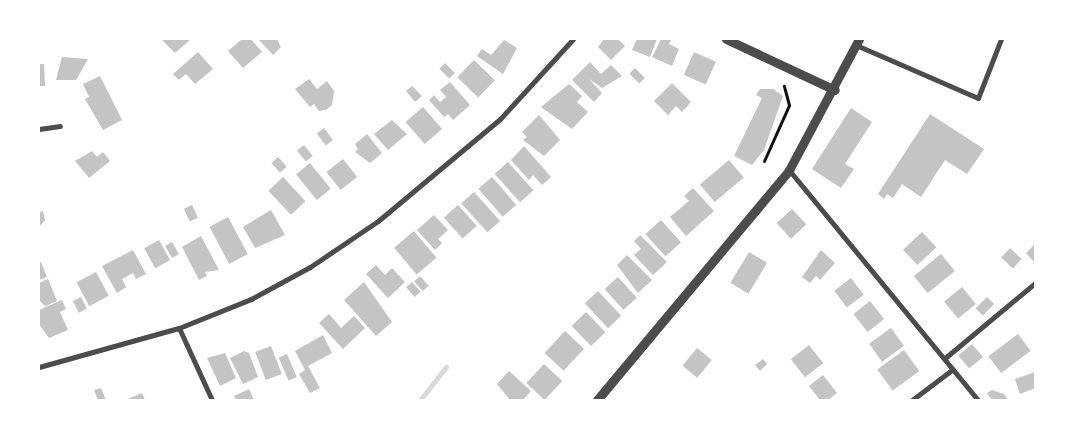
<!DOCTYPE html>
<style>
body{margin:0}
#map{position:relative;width:1074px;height:439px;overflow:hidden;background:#fff;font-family:"Asap Condensed",sans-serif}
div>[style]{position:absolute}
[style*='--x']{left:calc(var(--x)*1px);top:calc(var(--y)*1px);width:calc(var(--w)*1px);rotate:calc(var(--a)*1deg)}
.stream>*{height:5px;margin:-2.5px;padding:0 2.5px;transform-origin:2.5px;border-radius:2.5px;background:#d9d9d9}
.building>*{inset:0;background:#c4c4c4;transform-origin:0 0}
.path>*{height:3px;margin:-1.5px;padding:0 1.5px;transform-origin:1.5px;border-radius:1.5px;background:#111}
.minor>*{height:5px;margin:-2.5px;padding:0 2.5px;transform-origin:2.5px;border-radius:2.5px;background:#4c4c4c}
.tertiary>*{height:9px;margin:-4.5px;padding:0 4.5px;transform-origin:4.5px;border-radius:4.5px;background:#4c4c4c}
span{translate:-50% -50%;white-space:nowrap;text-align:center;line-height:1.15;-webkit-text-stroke:5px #fff;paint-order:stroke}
.frame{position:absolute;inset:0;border:40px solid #fff;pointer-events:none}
</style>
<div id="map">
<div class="stream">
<i style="--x:420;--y:400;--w:42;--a:-51.8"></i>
</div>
<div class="building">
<i style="clip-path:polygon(161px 39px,191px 39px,175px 53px)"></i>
<i style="clip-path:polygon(242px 39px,251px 39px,262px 52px,243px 68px,228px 51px)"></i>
<i style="clip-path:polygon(258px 39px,277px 39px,281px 47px,273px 55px)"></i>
<i style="clip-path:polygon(604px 39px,618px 39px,625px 46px,611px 60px,598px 47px)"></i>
<i style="clip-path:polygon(637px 39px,657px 39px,650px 57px,632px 50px)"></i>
<i style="clip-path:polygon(661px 39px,671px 40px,669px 44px,679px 49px,672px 66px,652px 57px)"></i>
<i style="clip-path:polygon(504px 40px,517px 48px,503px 74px,477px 56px,482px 49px,491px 55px)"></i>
<i style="clip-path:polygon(198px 52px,213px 69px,195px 84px,186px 74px,179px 80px,173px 74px)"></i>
<i style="left:694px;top:52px;width:24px;height:25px;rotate:24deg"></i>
<i style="clip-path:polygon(62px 57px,88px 59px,76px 80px,56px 80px)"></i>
<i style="left:474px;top:60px;width:29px;height:24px;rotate:44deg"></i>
<i style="clip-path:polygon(590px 62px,601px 74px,611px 65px,622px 76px,602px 88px,589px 79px,602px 93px,594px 102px,572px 80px)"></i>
<i style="left:445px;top:63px;width:14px;height:8px;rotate:45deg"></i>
<i style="clip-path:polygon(39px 64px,44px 64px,45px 86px,39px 86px)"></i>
<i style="left:635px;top:68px;width:14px;height:8px;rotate:45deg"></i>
<i style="clip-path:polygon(100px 76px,122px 120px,103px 130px,85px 99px,89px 97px,83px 84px)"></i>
<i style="clip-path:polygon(309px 79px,317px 89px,327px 81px,334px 91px,332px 105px,326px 110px,319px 111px,314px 104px,310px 107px,295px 89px)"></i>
<i style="clip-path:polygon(450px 82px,470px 105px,453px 120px,448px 114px,444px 117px,429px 100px,434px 95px,440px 102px,446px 97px,440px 90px)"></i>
<i style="clip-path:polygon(672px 83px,691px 102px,682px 112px,676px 106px,668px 115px,654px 101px)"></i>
<i style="clip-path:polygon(569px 84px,582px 96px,577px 102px,588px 112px,572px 129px,541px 107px)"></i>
<i style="clip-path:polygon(412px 86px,422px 96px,415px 102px,406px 91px)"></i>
<i style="clip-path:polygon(760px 89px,773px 89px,783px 96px,764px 150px,752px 165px,734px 156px,762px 98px,756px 95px)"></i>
<i style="left:423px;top:107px;width:29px;height:23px;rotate:49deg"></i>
<i style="clip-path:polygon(851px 108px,872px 122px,845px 164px,854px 169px,841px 188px,812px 169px)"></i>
<i style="clip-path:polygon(930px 114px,984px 149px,967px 174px,945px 160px,921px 197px,902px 184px,893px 198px,887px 194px,884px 199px,878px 194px)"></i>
<i style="clip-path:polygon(539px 115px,560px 140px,544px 156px,523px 140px,527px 137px,522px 132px)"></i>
<i style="clip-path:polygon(392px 120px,407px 134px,388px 150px,374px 134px)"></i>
<i style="left:324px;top:128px;width:15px;height:9px;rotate:53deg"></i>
<i style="clip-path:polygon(367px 134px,382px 153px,370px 163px,355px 152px,358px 149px,355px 144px)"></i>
<i style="left:304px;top:145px;width:14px;height:9px;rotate:51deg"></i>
<i style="clip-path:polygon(524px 146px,551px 177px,542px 185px,533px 175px,529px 180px,511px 160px)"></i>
<i style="clip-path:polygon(92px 151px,97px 157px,103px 152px,110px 161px,89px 178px,75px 161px)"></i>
<i style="left:278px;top:157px;width:13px;height:9px;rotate:48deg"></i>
<i style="left:343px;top:159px;width:23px;height:21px;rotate:52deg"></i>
<i style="left:729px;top:160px;width:23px;height:38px;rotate:50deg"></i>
<i style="left:508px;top:162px;width:38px;height:18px;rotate:48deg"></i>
<i style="left:310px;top:163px;width:33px;height:18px;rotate:51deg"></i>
<i style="left:283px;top:177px;width:33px;height:20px;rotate:47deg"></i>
<i style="left:492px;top:177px;width:37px;height:18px;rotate:49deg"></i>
<i style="clip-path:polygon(693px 188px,714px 211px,686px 236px,670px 217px,689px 201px,684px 196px)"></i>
<i style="left:474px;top:192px;width:39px;height:17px;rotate:48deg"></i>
<i style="left:192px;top:205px;width:14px;height:9px;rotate:65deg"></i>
<i style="left:458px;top:205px;width:28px;height:19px;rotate:48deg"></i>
<i style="left:792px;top:209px;width:21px;height:21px;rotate:47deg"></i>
<i style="clip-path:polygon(271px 210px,285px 235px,255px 248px,243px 227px)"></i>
<i style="clip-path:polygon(43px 211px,45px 220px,39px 227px,39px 212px)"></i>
<i style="clip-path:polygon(434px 215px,448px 230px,438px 239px,442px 243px,435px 250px,417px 230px)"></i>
<i style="left:228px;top:217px;width:42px;height:21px;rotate:62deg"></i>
<i style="left:661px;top:220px;width:30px;height:21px;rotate:48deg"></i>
<i style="left:414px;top:231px;width:35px;height:26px;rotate:50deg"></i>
<i style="left:922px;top:232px;width:21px;height:26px;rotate:47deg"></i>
<i style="clip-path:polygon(640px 235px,667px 262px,653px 275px,634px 255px,641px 249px,634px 241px)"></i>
<i style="clip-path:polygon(201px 236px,219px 270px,205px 272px,207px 276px,199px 280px,182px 247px)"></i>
<i style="left:159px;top:240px;width:23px;height:17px;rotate:61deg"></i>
<i style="left:172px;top:242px;width:14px;height:8px;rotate:60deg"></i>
<i style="clip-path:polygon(1035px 244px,1035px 263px,1026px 253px)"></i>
<i style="left:1010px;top:248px;width:16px;height:13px;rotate:43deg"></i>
<i style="clip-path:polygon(133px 250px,146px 274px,136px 279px,133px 273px,122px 279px,126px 287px,117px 293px,102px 266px)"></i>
<i style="clip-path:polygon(821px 250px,835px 263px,820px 280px,816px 276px,810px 283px,802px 277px)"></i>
<i style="left:749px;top:252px;width:21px;height:36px;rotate:31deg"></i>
<i style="left:941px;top:254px;width:22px;height:35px;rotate:51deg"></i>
<i style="clip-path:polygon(627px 255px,652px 280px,638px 293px,617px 265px)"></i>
<i style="clip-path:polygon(41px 262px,47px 277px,39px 280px,39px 263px)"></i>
<i style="clip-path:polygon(376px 265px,385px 275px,392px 268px,405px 282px,388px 298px,366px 274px)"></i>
<i style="left:96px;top:272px;width:27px;height:22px;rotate:62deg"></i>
<i style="left:420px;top:276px;width:13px;height:8px;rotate:48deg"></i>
<i style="left:618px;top:277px;width:28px;height:18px;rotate:48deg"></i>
<i style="left:851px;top:278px;width:21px;height:21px;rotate:53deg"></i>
<i style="clip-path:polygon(48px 279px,57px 301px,45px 306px,39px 300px,39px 283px)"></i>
<i style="clip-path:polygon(364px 282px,392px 322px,376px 336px,344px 300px)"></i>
<i style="left:412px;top:282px;width:13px;height:8px;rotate:48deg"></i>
<i style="left:962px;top:287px;width:22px;height:23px;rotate:51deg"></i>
<i style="left:598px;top:291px;width:34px;height:18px;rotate:47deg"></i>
<i style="left:81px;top:297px;width:13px;height:9px;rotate:63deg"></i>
<i style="left:987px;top:297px;width:10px;height:16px;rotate:45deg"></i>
<i style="clip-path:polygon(62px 300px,66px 309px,60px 312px,68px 330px,49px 338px,39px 324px,39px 310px)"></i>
<i style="left:870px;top:301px;width:23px;height:21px;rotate:52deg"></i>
<i style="left:586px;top:312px;width:28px;height:20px;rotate:46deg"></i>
<i style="clip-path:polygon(329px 314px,341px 328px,354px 316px,365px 328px,343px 349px,319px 323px)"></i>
<i style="left:891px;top:328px;width:22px;height:27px;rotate:54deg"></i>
<i style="left:565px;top:331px;width:26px;height:30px;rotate:43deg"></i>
<i style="left:1018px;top:334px;width:21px;height:37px;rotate:53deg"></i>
<i style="clip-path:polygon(323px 335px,332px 353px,308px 366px,320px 388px,310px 393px,299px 374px,305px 370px,295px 351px)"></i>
<i style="left:972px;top:344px;width:17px;height:18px;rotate:50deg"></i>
<i style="left:809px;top:345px;width:23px;height:23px;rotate:52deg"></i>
<i style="left:271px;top:346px;width:30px;height:17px;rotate:69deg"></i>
<i style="left:697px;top:348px;width:19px;height:23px;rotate:39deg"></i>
<i style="left:904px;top:350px;width:26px;height:33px;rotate:54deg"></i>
<i style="clip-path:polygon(244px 351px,249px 353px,258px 377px,243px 384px,230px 358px)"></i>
<i style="clip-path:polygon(225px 353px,236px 378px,220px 386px,207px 358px)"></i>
<i style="left:287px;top:354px;width:25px;height:9px;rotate:67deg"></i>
<i style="clip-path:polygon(763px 359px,767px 364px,760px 371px,755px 365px)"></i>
<i style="left:544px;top:364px;width:25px;height:26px;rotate:43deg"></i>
<i style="clip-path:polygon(509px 371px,531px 391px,523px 400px,510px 400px,497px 384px)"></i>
<i style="clip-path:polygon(1035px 372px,1035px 388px,1020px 394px,1015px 379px)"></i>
<i style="clip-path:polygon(823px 375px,837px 393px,828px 400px,820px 400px,809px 386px)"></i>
<i style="clip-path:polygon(101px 388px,106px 400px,98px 400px,94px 390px)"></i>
<i style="clip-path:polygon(249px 389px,254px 400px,236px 400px,234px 396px)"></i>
<i style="clip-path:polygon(992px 390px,1004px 394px,1008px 400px,992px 400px,987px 393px)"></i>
<i style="clip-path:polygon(142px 393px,145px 400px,125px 400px)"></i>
</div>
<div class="path">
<i style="--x:764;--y:161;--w:61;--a:-65.9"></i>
<i style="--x:789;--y:105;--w:20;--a:-105"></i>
</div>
<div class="minor">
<i style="--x:856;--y:45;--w:133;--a:23.5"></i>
<i style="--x:978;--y:98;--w:63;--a:-68.7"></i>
<i style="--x:39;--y:129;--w:21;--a:-8"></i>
<i style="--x:789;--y:170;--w:298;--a:50.6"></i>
<i style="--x:179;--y:328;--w:79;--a:65.4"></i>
<i style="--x:945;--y:358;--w:117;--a:-39.8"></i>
<i style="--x:39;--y:367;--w:145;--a:-15.6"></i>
<i style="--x:179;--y:328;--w:78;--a:-21.9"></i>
<i style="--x:251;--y:299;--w:67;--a:-28.5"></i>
<i style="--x:310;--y:267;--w:82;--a:-34.1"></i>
<i style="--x:378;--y:221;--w:159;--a:-39.9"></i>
<i style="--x:500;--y:119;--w:108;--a:-47.6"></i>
<i style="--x:912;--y:400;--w:51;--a:-37.1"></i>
</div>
<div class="tertiary">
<i style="--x:726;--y:39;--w:120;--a:25.1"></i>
<i style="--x:597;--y:400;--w:300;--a:-50.1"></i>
<i style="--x:789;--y:170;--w:149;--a:-61.9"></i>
</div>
<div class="frame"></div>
</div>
